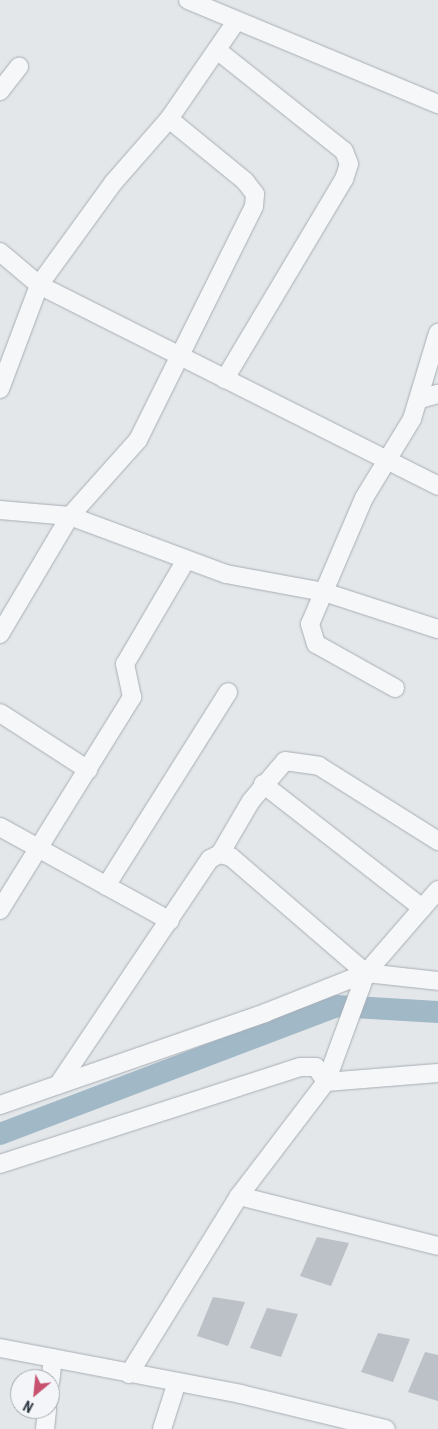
<!DOCTYPE html>
<style>
body{margin:0}
#map{position:relative;width:438px;height:1429px;overflow:hidden;background:#e3e7ea;font-family:"Roboto Condensed",sans-serif}
div>[style]{position:absolute}
[style*='--x']{left:calc(var(--x)*1px);top:calc(var(--y)*1px);width:calc(var(--w)*1px);rotate:calc(var(--a)*1deg)}
.canal>*{height:22px;margin:-11px;padding:0 11px;transform-origin:11px;border-radius:11px;background:#a1b8c7}
.building>*{inset:0;background:#bbc1c7}
.roads{filter:drop-shadow(0 0 1px #a8aeb4) drop-shadow(0 0 1px #a8aeb4)}
.street>*{height:18px;margin:-9px;padding:0 9px;transform-origin:9px;border-radius:9px;background:#f6f7f9}
span{translate:-50% -50%;white-space:nowrap;text-align:center;line-height:1.15;-webkit-text-stroke:4.5px #f3f5f8;paint-order:stroke}
.north{position:absolute;left:10px;top:1369px;width:50px;height:50px;box-sizing:border-box;background:#f3f5f8;border:1px solid #a3a9af;border-radius:50%;rotate:208deg;font-size:14px;font-weight:700;line-height:20px;text-align:center;color:#2c3641}
.north::after{content:'';display:block;margin:auto;width:18px;height:22px;background:#c65270;clip-path:polygon(50% 0,100% 100%,50% 72%,0 100%)}
</style>
<div id="map">
<div class="canal">
<i style="--x:0;--y:1134;--w:360;--a:-20.8"></i>
<i style="--x:337;--y:1006;--w:101;--a:3.4"></i>
</div>
<div class="building">
<i style="clip-path:polygon(317px 1237px,349px 1243px,331px 1286px,300px 1276px)"></i>
<i style="clip-path:polygon(213px 1297px,245px 1302px,228px 1346px,197px 1336px)"></i>
<i style="clip-path:polygon(267px 1308px,298px 1314px,281px 1357px,250px 1348px)"></i>
<i style="clip-path:polygon(378px 1333px,410px 1339px,393px 1382px,361px 1372px)"></i>
<i style="clip-path:polygon(425px 1352px,438px 1355px,438px 1401px,408px 1392px)"></i>
</div>
<div class="roads">
<div class="street">
<i style="--x:188;--y:0;--w:271;--a:22.6"></i>
<i style="--x:217;--y:50;--w:162;--a:38.5"></i>
<i style="--x:344;--y:151;--w:14;--a:69"></i>
<i style="--x:349;--y:164;--w:16;--a:108"></i>
<i style="--x:344;--y:179;--w:233;--a:120.8"></i>
<i style="--x:0;--y:91;--w:31;--a:-52"></i>
<i style="--x:0;--y:252;--w:51;--a:40.2"></i>
<i style="--x:39;--y:285;--w:447;--a:26.7"></i>
<i style="--x:0;--y:389;--w:111;--a:-69.4"></i>
<i style="--x:39;--y:285;--w:126;--a:-54"></i>
<i style="--x:113;--y:183;--w:85;--a:-48.8"></i>
<i style="--x:169;--y:119;--w:116;--a:-55.5"></i>
<i style="--x:420;--y:399;--w:19;--a:-16"></i>
<i style="--x:0;--y:510;--w:70;--a:4.9"></i>
<i style="--x:70;--y:516;--w:166;--a:20.4"></i>
<i style="--x:226;--y:574;--w:100;--a:10.4"></i>
<i style="--x:324;--y:592;--w:120;--a:18"></i>
<i style="--x:0;--y:634;--w:137;--a:-59.3"></i>
<i style="--x:70;--y:516;--w:102;--a:-48.2"></i>
<i style="--x:138;--y:440;--w:261;--a:-63.6"></i>
<i style="--x:254;--y:206;--w:12;--a:-85"></i>
<i style="--x:255;--y:194;--w:16;--a:-128"></i>
<i style="--x:245;--y:181;--w:98;--a:-140.8"></i>
<i style="--x:395;--y:688;--w:90;--a:-150.9"></i>
<i style="--x:316;--y:644;--w:21;--a:-107"></i>
<i style="--x:310;--y:624;--w:137;--a:-66.8"></i>
<i style="--x:364;--y:498;--w:92;--a:-58.7"></i>
<i style="--x:412;--y:419;--w:90;--a:-73.2"></i>
<i style="--x:0;--y:713;--w:105;--a:32.9"></i>
<i style="--x:263;--y:784;--w:202;--a:37.9"></i>
<i style="--x:0;--y:827;--w:194;--a:28.9"></i>
<i style="--x:220;--y:854;--w:61;--a:-59.7"></i>
<i style="--x:251;--y:801;--w:52;--a:-49.6"></i>
<i style="--x:285;--y:761;--w:34;--a:8"></i>
<i style="--x:319;--y:766;--w:141;--a:32.2"></i>
<i style="--x:106;--y:886;--w:229;--a:-57.8"></i>
<i style="--x:0;--y:910;--w:251;--a:-58.2"></i>
<i style="--x:132;--y:697;--w:34;--a:-102"></i>
<i style="--x:125;--y:664;--w:121;--a:-59.6"></i>
<i style="--x:58;--y:1085;--w:272;--a:-56.1"></i>
<i style="--x:210;--y:859;--w:11;--a:-27"></i>
<i style="--x:220;--y:854;--w:11;--a:15"></i>
<i style="--x:231;--y:857;--w:178;--a:40.7"></i>
<i style="--x:366;--y:973;--w:72;--a:6.3"></i>
<i style="--x:0;--y:1105;--w:281;--a:-19.1"></i>
<i style="--x:265;--y:1013;--w:109;--a:-21.6"></i>
<i style="--x:366;--y:973;--w:110;--a:-49.1"></i>
<i style="--x:0;--y:1164;--w:315;--a:-17.9"></i>
<i style="--x:300;--y:1067;--w:16;--a:0"></i>
<i style="--x:316;--y:1067;--w:18;--a:56"></i>
<i style="--x:326;--y:1082;--w:112;--a:-4.6"></i>
<i style="--x:239;--y:1196;--w:205;--a:14.1"></i>
<i style="--x:0;--y:1348;--w:245;--a:10.8"></i>
<i style="--x:241;--y:1394;--w:149;--a:13.6"></i>
<i style="--x:129;--y:1374;--w:209;--a:-58.3"></i>
<i style="--x:239;--y:1196;--w:143;--a:-52.7"></i>
<i style="--x:326;--y:1082;--w:116;--a:-69.8"></i>
<i style="--x:50;--y:1383;--w:25;--a:-83"></i>
<i style="--x:45;--y:1429;--w:20;--a:-84"></i>
<i style="--x:162;--y:1429;--w:49;--a:-72.3"></i>
</div>
</div>
<div class="north">N</div>
</div>
